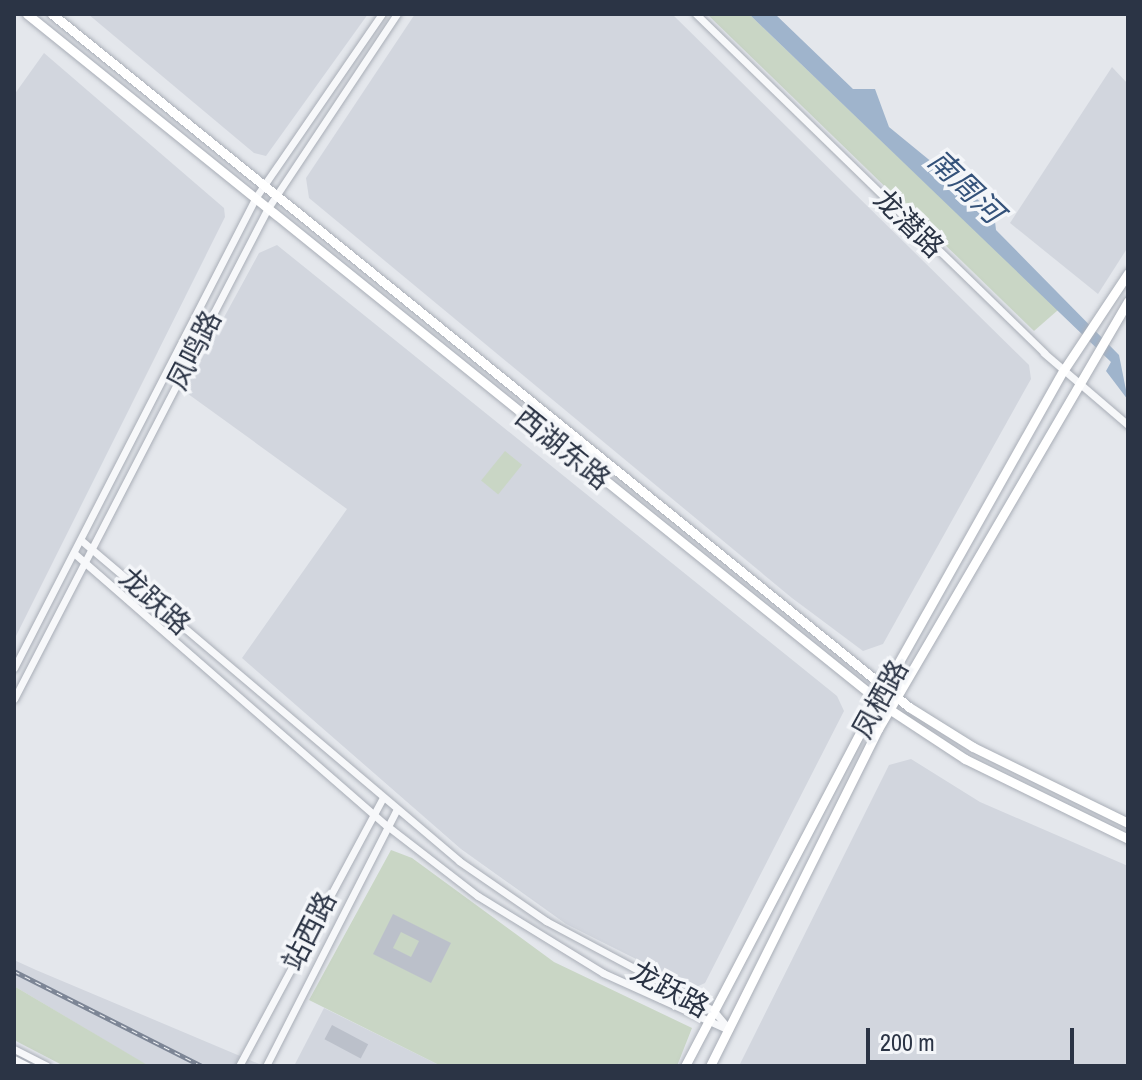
<!DOCTYPE html>
<meta charset="utf-8">
<style>
body{margin:0}
#map{position:relative;width:1142px;height:1080px;overflow:hidden;background:#e4e7ec;font-family:"Archivo Narrow","Noto Sans SC",sans-serif}
div>[style]{position:absolute}
[style*='--x']{left:calc(var(--x)*1px);top:calc(var(--y)*1px);width:calc(var(--w)*1px);rotate:calc(var(--a)*1deg)}
.built>*{inset:0;background:#d2d6de}
.green>*{inset:0;background:#c9d6c5;transform-origin:0 0}
.water>*{inset:0;background:#9fb4cc}
.building>*{inset:0;background:#bbc0ca;transform-origin:0 0}
.roads{filter:drop-shadow(0 0 2px #a9aeb7) drop-shadow(0 0 2px #a9aeb7)}
.minor>*{height:7px;margin:-3.5px;padding:0 3.5px;transform-origin:3.5px;border-radius:3.5px;background:#f7f8fa}
.major>*{height:9px;margin:-4.5px;padding:0 4.5px;transform-origin:4.5px;border-radius:4.5px;background:#fff}
.rail>*{height:5px;margin-top:-2.5px;transform-origin:0;background:repeating-linear-gradient(90deg,#f4f6f9 0 6px,#7d8696 0 12px);box-sizing:border-box;border-block:2px solid #7d8696}
span{translate:-50% -50%;white-space:nowrap;text-align:center;line-height:1.15;-webkit-text-stroke:7px #f4f6f9;paint-order:stroke}
.street-label{font-size:28px;color:#2b3445}
.water-label{font-size:30px;color:#34527a;font-style:italic}
.frame{position:absolute;inset:0;border:16px solid #2b3445;pointer-events:none}
.scale{position:absolute;left:866px;top:1028px;width:208px;height:36px;box-sizing:border-box;border:4px solid #2b3445;border-top:0;padding-left:10px;font-size:24px;line-height:28px;white-space:nowrap;color:#2b3445;-webkit-text-stroke:6px #f4f6f9;paint-order:stroke}
</style>
<div id="map">
<div class="built">
<i style="clip-path:polygon(88px 14px,368px 14px,266px 156px,254px 153px)"></i>
<i style="clip-path:polygon(415px 14px,672px 14px,1029px 365px,1031px 379px,883px 644px,863px 651px,792px 598px,309px 198px,306px 178px)"></i>
<i style="clip-path:polygon(44px 53px,224px 208px,225px 217px,14px 640px,14px 95px)"></i>
<i style="clip-path:polygon(1112px 67px,1128px 84px,1128px 247px,1098px 294px,1010px 223px)"></i>
<i style="clip-path:polygon(277px 245px,837px 696px,844px 711px,705px 983px,694px 988px,566px 924px,461px 849px,242px 658px,347px 509px,184px 391px,259px 253px)"></i>
<i style="clip-path:polygon(911px 759px,980px 802px,1128px 866px,1128px 1066px,739px 1066px,889px 765px)"></i>
<i style="clip-path:polygon(14px 960px,36px 970px,264px 1066px,148px 1066px,14px 986px)"></i>
<i style="clip-path:polygon(324px 1008px,441px 1066px,294px 1066px)"></i>
</div>
<div class="green">
<i style="clip-path:polygon(707px 14px,749px 14px,1058px 310px,1034px 331px)"></i>
<i style="left:505px;top:451px;width:22px;height:38px;rotate:39deg"></i>
<i style="clip-path:polygon(391px 850px,412px 858px,554px 962px,692px 1028px,677px 1066px,441px 1066px,309px 1000px)"></i>
<i style="clip-path:polygon(14px 986px,112px 1044px,149px 1066px,64px 1066px,14px 1040px)"></i>
</div>
<div class="water">
<i style="clip-path:polygon(749px 14px,775px 14px,853px 89px,875px 89px,889px 127px,994px 213px,996px 230px,1119px 355px,1128px 400px,1106px 371px,1111px 362px)"></i>
</div>
<div class="building">
<i style="clip-path:polygon(evenodd,393px 914px,451px 943px,431px 983px,373px 954px,393px 914px,401px 932px,419px 941px,411px 957px,393px 948px,401px 932px)"></i>
<i style="left:332px;top:1025px;width:41px;height:16px;rotate:28deg"></i>
</div>
<div class="roads">
<div class="minor">
<i style="--x:696;--y:14;--w:486;--a:44.2"></i>
<i style="--x:1044;--y:353;--w:111;--a:40.6"></i>
<i style="--x:82;--y:541;--w:494;--a:40.3"></i>
<i style="--x:459;--y:861;--w:106;--a:34.6"></i>
<i style="--x:546;--y:921;--w:189;--a:28.1"></i>
<i style="--x:713;--y:1010;--w:25;--a:50"></i>
<i style="--x:75;--y:554;--w:413;--a:41.1"></i>
<i style="--x:386;--y:825;--w:116;--a:37.7"></i>
<i style="--x:478;--y:896;--w:147;--a:31.6"></i>
<i style="--x:603;--y:973;--w:136;--a:24.3"></i>
<i style="--x:14;--y:668;--w:530;--a:-62.81"></i>
<i style="--x:256;--y:197;--w:222;--a:-55.5"></i>
<i style="--x:14;--y:699;--w:553;--a:-62.65"></i>
<i style="--x:268;--y:208;--w:233;--a:-56.4"></i>
<i style="--x:14;--y:1049;--w:37;--a:27"></i>
<i style="--x:14;--y:1059;--w:16;--a:27"></i>
<i style="--x:239;--y:1066;--w:304;--a:-61.8"></i>
<i style="--x:266;--y:1066;--w:286;--a:-63"></i>
</div>
<div class="major">
<i style="--x:27;--y:14;--w:1107;--a:38.88"></i>
<i style="--x:889;--y:709;--w:91;--a:33.3"></i>
<i style="--x:965;--y:759;--w:182;--a:26.1"></i>
<i style="--x:52;--y:14;--w:1102;--a:38.96"></i>
<i style="--x:909;--y:707;--w:75;--a:32"></i>
<i style="--x:973;--y:747;--w:173;--a:26.1"></i>
<i style="--x:685;--y:1066;--w:415;--a:-62.3"></i>
<i style="--x:878;--y:699;--w:377;--a:-60.6"></i>
<i style="--x:1063;--y:371;--w:118;--a:-56.4"></i>
<i style="--x:710;--y:1066;--w:377;--a:-63.5"></i>
<i style="--x:878;--y:729;--w:496;--a:-59.7"></i>
</div>
</div>
<div class="rail">
<i style="--x:14;--y:971;--w:211;--a:26.8"></i>
</div>
<div class="street-label">
<span style="left:909px;top:223px;rotate:44deg">龙潜路</span>
<span style="left:194px;top:350px;rotate:-63deg">凤鸣路</span>
<span style="left:563px;top:448px;rotate:39deg">西湖东路</span>
<span style="left:155px;top:601px;rotate:42deg">龙跃路</span>
<span style="left:880px;top:699px;rotate:-61deg">凤栖路</span>
<span style="left:309px;top:931px;rotate:-63deg">站西路</span>
<span style="left:670px;top:989px;rotate:29deg">龙跃路</span>
</div>
<div class="water-label">
<span style="left:966px;top:186px;rotate:44deg">南周河</span>
</div>
<div class="frame"></div>
<div class="scale">200 m</div>
</div>
